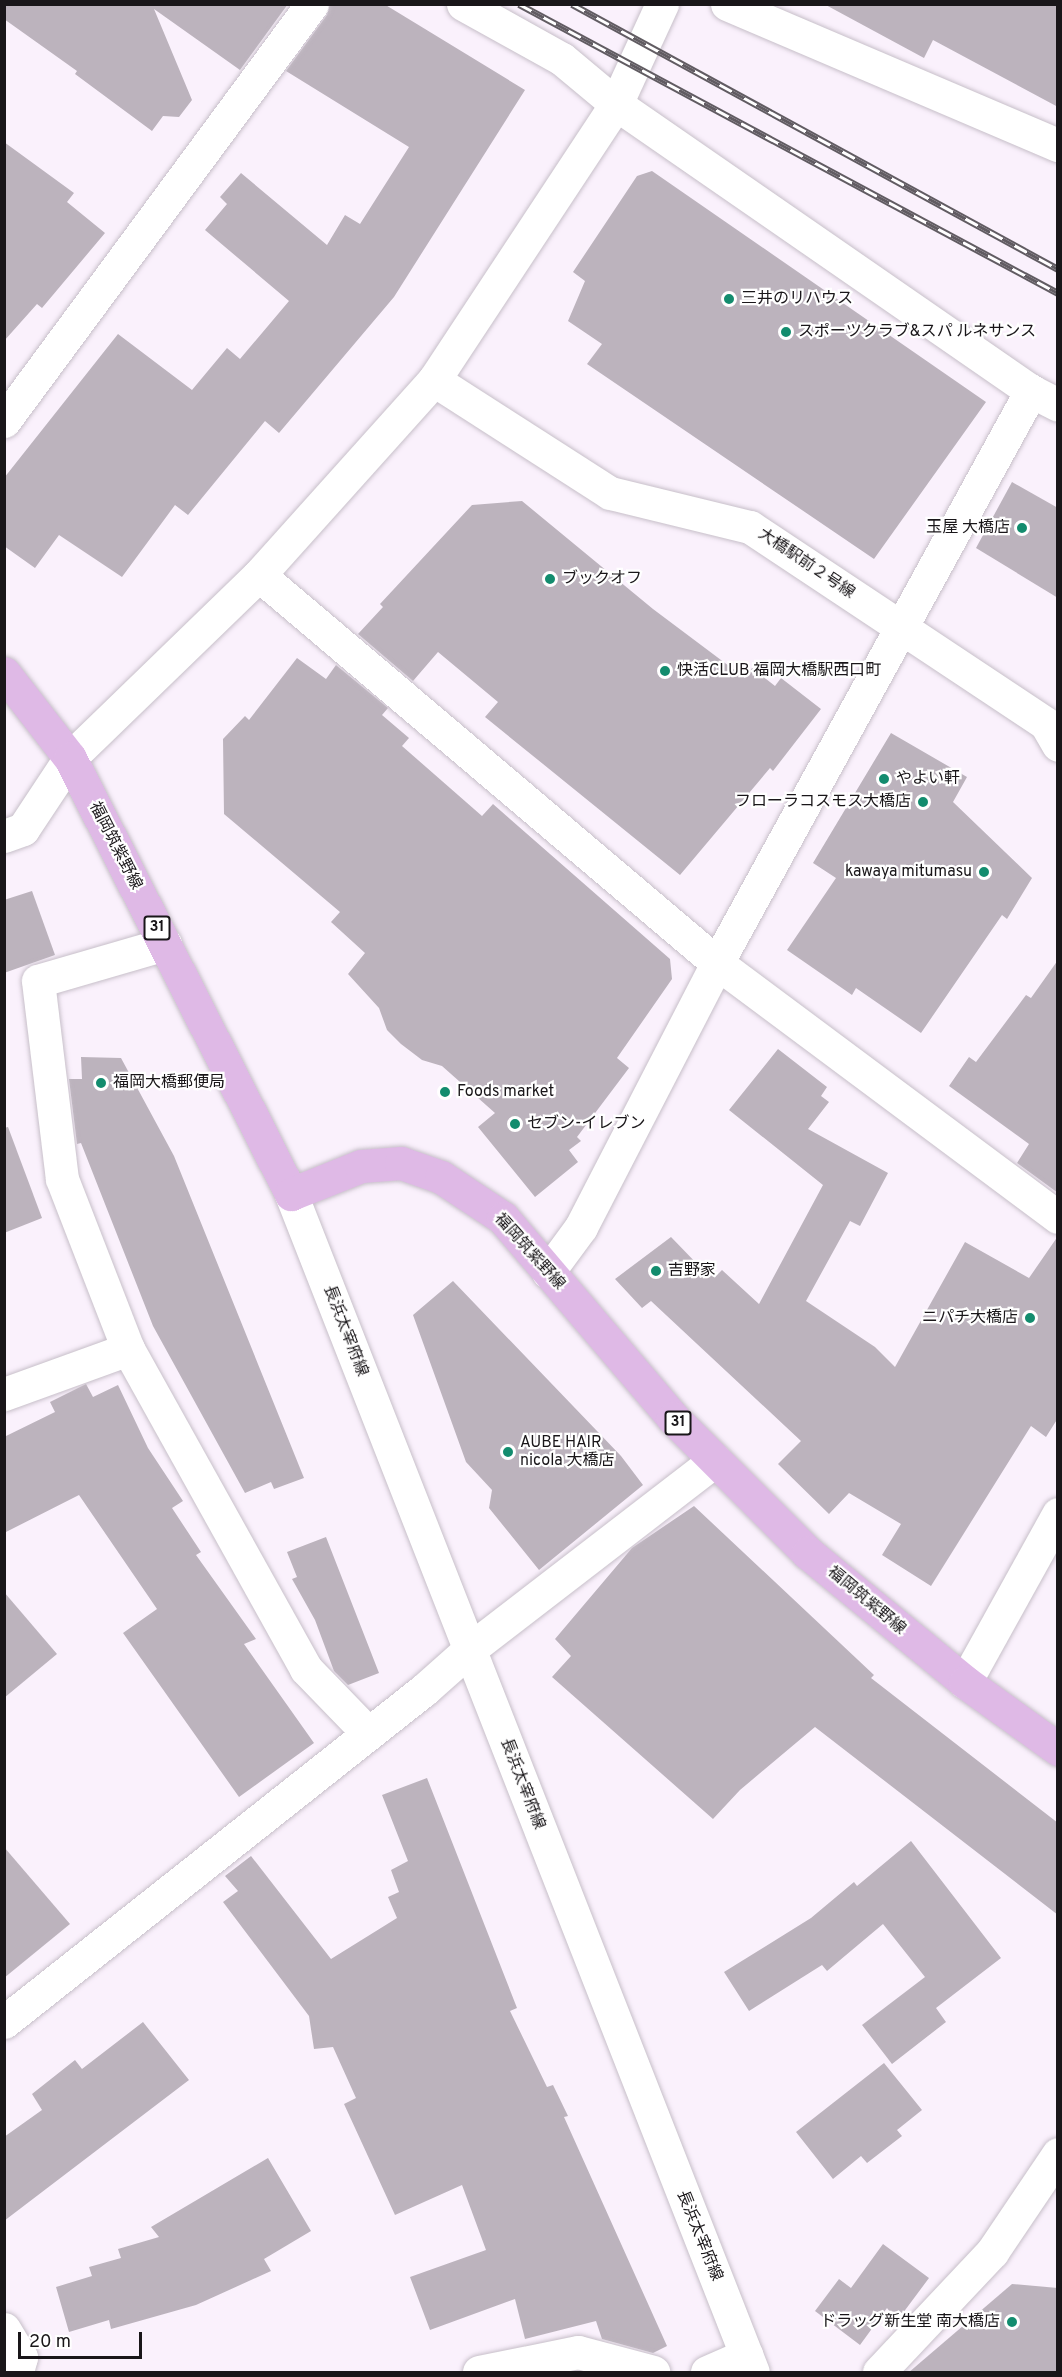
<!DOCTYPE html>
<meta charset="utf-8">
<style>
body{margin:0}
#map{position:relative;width:1062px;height:2377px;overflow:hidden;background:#faf1fc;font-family:Overpass,"Noto Sans JP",sans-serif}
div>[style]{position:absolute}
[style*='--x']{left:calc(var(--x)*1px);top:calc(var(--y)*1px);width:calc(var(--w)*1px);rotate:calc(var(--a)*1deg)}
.building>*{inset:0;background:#bcb3bd}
.roads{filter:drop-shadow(0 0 2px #c7bfc9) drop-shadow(0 0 2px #c7bfc9)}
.minor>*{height:33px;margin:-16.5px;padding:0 16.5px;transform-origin:16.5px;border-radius:16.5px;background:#fff}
.major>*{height:33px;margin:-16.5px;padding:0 16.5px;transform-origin:16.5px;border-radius:16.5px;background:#dfb9e6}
.rail>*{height:7px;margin-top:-3.5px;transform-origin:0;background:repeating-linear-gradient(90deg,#fff 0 14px,#615c62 0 28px);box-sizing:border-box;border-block:2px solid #615c62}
.dots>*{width:16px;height:16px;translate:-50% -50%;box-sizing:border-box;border:3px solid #fff;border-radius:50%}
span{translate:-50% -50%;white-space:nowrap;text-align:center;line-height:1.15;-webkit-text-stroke:4.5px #fff;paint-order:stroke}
.shield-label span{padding:2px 4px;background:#fff;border:2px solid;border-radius:4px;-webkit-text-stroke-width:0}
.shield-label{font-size:15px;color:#191619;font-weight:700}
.poi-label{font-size:16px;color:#191619}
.left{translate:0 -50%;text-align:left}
.right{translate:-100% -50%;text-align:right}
.street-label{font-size:16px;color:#191619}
.frame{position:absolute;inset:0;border:6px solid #191619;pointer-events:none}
.scale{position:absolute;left:18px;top:2332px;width:124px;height:27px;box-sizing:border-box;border:3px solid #191619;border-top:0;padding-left:8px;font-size:18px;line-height:21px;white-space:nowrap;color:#191619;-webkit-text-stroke:4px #fff;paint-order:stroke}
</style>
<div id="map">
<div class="building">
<i style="clip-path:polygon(4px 4px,288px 4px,240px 70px,154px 9px,192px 100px,179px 117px,163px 116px,152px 131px,75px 74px,77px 71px,4px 19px)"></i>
<i style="clip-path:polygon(330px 4px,384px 4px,525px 90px,394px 297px,279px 433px,265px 421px,188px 515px,175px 505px,122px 577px,59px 535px,35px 568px,4px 546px,4px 478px,118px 334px,192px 390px,227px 348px,240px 359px,289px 301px,205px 230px,227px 204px,220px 197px,241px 173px,327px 245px,345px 215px,360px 224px,409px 147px,286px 71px,327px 15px)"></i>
<i style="clip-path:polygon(824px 4px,1058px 4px,1058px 107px,933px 40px,924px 58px)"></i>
<i style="clip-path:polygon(4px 142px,74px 193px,67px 202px,105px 233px,42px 308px,37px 304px,4px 341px)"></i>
<i style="clip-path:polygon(652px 171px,986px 402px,874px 559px,587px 364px,602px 344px,568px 321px,585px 281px,573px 272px,637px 176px)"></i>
<i style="clip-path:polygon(1012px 482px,1058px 508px,1058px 598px,976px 548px)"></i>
<i style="clip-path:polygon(522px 501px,653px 609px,745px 678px,752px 668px,775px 686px,781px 678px,821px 709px,773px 771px,770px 768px,680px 875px,485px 717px,498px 702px,438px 652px,413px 681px,358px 634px,383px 607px,380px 604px,472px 505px)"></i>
<i style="clip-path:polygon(297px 658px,326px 679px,336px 665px,388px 708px,382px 715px,409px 738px,402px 746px,482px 816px,493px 804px,670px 959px,672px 979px,617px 1058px,629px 1068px,577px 1137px,581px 1141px,569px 1150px,578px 1162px,535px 1197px,478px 1127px,495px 1113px,442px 1066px,422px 1060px,401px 1044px,387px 1030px,379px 1008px,348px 974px,365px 953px,331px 922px,340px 912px,224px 814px,223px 739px,245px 716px,249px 720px)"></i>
<i style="clip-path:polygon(891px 733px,967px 777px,953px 802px,1032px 878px,1007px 919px,1002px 915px,921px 1033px,856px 988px,852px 995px,787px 950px,836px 878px,813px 863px)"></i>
<i style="clip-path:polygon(32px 891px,55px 955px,4px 973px,4px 900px)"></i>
<i style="clip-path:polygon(1058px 960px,1058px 1193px,1017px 1163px,1029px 1144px,949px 1086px,969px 1057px,976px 1062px,1026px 995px,1031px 998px)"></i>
<i style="clip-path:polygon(778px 1049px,827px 1087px,821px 1096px,829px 1102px,808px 1129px,888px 1173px,860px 1226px,850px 1221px,806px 1301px,875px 1347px,895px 1367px,965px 1242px,1029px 1278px,1058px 1236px,1058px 1418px,1046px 1437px,1031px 1426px,931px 1586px,882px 1555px,901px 1524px,849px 1493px,829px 1514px,778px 1464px,801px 1441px,651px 1301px,642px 1308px,615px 1279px,671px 1237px,702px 1269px,704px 1267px,715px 1277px,722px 1270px,759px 1304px,823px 1185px,729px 1110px)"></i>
<i style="clip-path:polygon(81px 1057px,121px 1058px,174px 1156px,304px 1478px,274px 1489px,271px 1482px,245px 1493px,153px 1326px,81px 1143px,77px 1144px,69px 1079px,82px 1079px)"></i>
<i style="clip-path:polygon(8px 1127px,42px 1218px,4px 1233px,4px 1128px)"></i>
<i style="clip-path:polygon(453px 1281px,621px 1456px,643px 1485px,539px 1570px,489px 1508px,492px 1490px,466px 1462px,413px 1315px)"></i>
<i style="clip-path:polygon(86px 1384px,93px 1397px,118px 1385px,148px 1448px,183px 1501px,172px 1508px,201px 1552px,196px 1555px,256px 1639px,244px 1644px,314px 1743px,239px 1797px,123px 1633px,157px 1609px,79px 1495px,4px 1533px,4px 1437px,55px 1412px,50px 1402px)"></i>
<i style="clip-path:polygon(694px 1506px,874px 1675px,871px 1678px,1058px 1823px,1058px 1915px,815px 1727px,740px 1790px,713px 1819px,552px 1677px,571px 1656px,555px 1639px,632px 1548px)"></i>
<i style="clip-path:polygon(326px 1537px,379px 1673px,348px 1685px,334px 1671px,315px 1620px,292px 1579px,297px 1577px,287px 1552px)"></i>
<i style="clip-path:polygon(4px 1592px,57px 1654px,4px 1698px)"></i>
<i style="clip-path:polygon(427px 1778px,517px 2008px,510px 2011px,547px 2087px,553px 2085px,568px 2116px,564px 2117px,667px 2346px,653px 2353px,602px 2339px,596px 2321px,525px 2339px,515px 2299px,430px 2330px,410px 2277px,486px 2250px,462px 2185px,395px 2215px,344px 2104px,356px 2098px,333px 2047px,314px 2049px,309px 2016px,223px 1902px,238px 1891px,225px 1876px,251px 1856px,331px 1959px,397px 1918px,388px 1897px,399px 1892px,391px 1870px,408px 1861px,382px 1795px)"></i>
<i style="clip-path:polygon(911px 1841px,1001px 1958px,936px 2008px,946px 2022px,892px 2064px,862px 2025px,925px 1977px,883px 1924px,827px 1971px,822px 1965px,749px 2011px,724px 1972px,811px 1918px,854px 1882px,857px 1886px)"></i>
<i style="clip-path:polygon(4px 1847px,70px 1924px,4px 1978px)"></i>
<i style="clip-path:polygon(143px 2022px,189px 2080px,4px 2221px,4px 2137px,42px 2110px,32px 2094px,75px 2060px,82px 2069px)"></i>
<i style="clip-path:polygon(884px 2063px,922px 2110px,897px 2130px,902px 2136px,867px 2163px,861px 2156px,833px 2179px,796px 2132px)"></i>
<i style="clip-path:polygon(268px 2158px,311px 2231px,264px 2259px,271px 2271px,196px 2305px,111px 2329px,109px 2320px,69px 2332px,56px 2287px,92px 2276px,89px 2267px,121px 2258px,118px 2249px,159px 2237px,151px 2227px)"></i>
<i style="clip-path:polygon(883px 2244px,929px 2278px,897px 2321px,887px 2308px,860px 2345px,815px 2311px,839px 2279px,851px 2288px)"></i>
<i style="clip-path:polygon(1012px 2284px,1058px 2288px,1058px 2373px,908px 2373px)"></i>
</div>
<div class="roads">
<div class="minor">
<i style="--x:463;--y:4;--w:113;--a:29.1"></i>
<i style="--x:562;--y:59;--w:70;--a:39.8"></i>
<i style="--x:616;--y:104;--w:505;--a:34.67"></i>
<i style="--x:1031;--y:391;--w:30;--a:27"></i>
<i style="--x:727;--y:4;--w:360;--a:23.1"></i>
<i style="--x:434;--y:380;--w:209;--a:32.7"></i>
<i style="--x:610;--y:493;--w:144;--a:13.7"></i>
<i style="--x:750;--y:527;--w:356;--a:33.6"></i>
<i style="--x:1046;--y:724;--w:24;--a:60"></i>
<i style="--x:4;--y:421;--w:518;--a:-53.55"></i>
<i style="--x:259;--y:575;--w:600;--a:40.27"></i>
<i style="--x:717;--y:963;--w:425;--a:36.7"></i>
<i style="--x:4;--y:836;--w:20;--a:-20"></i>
<i style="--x:23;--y:829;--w:85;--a:-56.5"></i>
<i style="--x:70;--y:758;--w:263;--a:-44.1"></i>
<i style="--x:259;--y:575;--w:262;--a:-48.1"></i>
<i style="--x:434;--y:380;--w:331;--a:-56.6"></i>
<i style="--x:616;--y:104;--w:110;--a:-65.3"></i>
<i style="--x:165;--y:944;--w:132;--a:163.8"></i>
<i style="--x:38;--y:981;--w:199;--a:83.1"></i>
<i style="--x:62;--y:1179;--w:182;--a:68.8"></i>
<i style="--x:128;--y:1349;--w:366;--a:60.9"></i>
<i style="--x:306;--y:1669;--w:88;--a:45.9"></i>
<i style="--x:291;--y:1194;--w:1265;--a:68.59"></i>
<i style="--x:548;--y:1272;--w:56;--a:-53.7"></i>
<i style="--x:581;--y:1227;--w:297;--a:-62.7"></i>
<i style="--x:717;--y:963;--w:653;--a:-61.24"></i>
<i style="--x:4;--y:1394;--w:132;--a:-19.9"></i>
<i style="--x:965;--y:1682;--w:192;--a:-61"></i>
<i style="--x:4;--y:2022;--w:537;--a:-38.34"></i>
<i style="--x:425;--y:1689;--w:60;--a:-41.6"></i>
<i style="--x:470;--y:1649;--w:309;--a:-37.6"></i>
<i style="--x:4;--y:2329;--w:33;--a:59"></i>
<i style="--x:21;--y:2357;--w:16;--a:105"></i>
<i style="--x:479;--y:2372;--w:101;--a:-11.4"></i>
<i style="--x:578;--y:2352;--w:78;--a:14.9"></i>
<i style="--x:707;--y:2372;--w:43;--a:-23.6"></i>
<i style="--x:879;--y:2372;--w:165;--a:-46.7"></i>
<i style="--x:992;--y:2252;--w:118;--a:-56"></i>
</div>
<div class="major">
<i style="--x:4;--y:673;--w:108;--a:52.2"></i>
<i style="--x:70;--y:758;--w:489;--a:63.1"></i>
<i style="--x:291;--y:1194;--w:75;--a:-21.8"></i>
<i style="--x:361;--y:1166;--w:40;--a:-4.3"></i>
<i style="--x:401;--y:1163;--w:42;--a:19.3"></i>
<i style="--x:441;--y:1177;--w:74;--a:33.5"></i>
<i style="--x:503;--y:1218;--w:262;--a:49.6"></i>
<i style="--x:673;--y:1418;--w:191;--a:45"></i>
<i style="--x:808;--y:1553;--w:203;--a:39.4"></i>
<i style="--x:965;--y:1682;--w:115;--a:35.8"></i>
</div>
</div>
<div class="rail">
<i style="--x:519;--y:4;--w:612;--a:28.2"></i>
<i style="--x:572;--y:4;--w:554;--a:28.6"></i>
</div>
<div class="dots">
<i style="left:729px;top:299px;background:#138c6e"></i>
<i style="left:786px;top:332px;background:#138c6e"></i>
<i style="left:1022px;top:528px;background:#138c6e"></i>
<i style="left:550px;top:579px;background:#138c6e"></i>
<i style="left:665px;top:671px;background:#138c6e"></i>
<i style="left:884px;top:779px;background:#138c6e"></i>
<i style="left:923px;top:802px;background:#138c6e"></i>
<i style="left:984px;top:872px;background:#138c6e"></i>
<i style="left:101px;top:1083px;background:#138c6e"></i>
<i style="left:445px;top:1092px;background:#138c6e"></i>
<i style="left:515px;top:1124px;background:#138c6e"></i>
<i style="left:656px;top:1271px;background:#138c6e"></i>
<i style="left:1030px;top:1318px;background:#138c6e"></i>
<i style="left:508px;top:1452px;background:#138c6e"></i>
<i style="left:1012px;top:2322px;background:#138c6e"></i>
</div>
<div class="shield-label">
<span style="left:157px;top:928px">31</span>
<span style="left:678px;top:1423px">31</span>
</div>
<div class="poi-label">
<span class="left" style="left:741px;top:299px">三井のリハウス</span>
<span class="left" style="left:798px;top:332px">スポーツクラブ&amp;スパ ルネサンス</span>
<span class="right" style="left:1010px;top:528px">玉屋 大橋店</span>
<span class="left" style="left:562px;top:579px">ブックオフ</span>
<span class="left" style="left:677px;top:671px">快活CLUB 福岡大橋駅西口町</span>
<span class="left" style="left:896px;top:779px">やよい軒</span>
<span class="right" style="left:911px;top:802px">フローラコスモス大橋店</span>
<span class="right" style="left:972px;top:872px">kawaya mitumasu</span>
<span class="left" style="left:113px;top:1083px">福岡大橋郵便局</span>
<span class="left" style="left:457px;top:1092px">Foods market</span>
<span class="left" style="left:527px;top:1124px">セブン-イレブン</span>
<span class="left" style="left:668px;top:1271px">吉野家</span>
<span class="right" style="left:1018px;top:1318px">ニパチ大橋店</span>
<span class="left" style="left:520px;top:1452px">AUBE HAIR<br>nicola 大橋店</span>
<span class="right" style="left:1000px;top:2322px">ドラッグ新生堂 南大橋店</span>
</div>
<div class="street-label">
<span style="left:806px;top:564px;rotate:34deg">大橋駅前２号線</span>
<span style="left:115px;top:846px;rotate:63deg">福岡筑紫野線</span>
<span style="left:529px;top:1252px;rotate:48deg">福岡筑紫野線</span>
<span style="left:345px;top:1331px;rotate:69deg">長浜太宰府線</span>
<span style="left:866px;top:1601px;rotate:40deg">福岡筑紫野線</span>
<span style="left:522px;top:1784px;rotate:69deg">長浜太宰府線</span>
<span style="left:699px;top:2236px;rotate:68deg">長浜太宰府線</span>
</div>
<div class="frame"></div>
<div class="scale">20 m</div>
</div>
